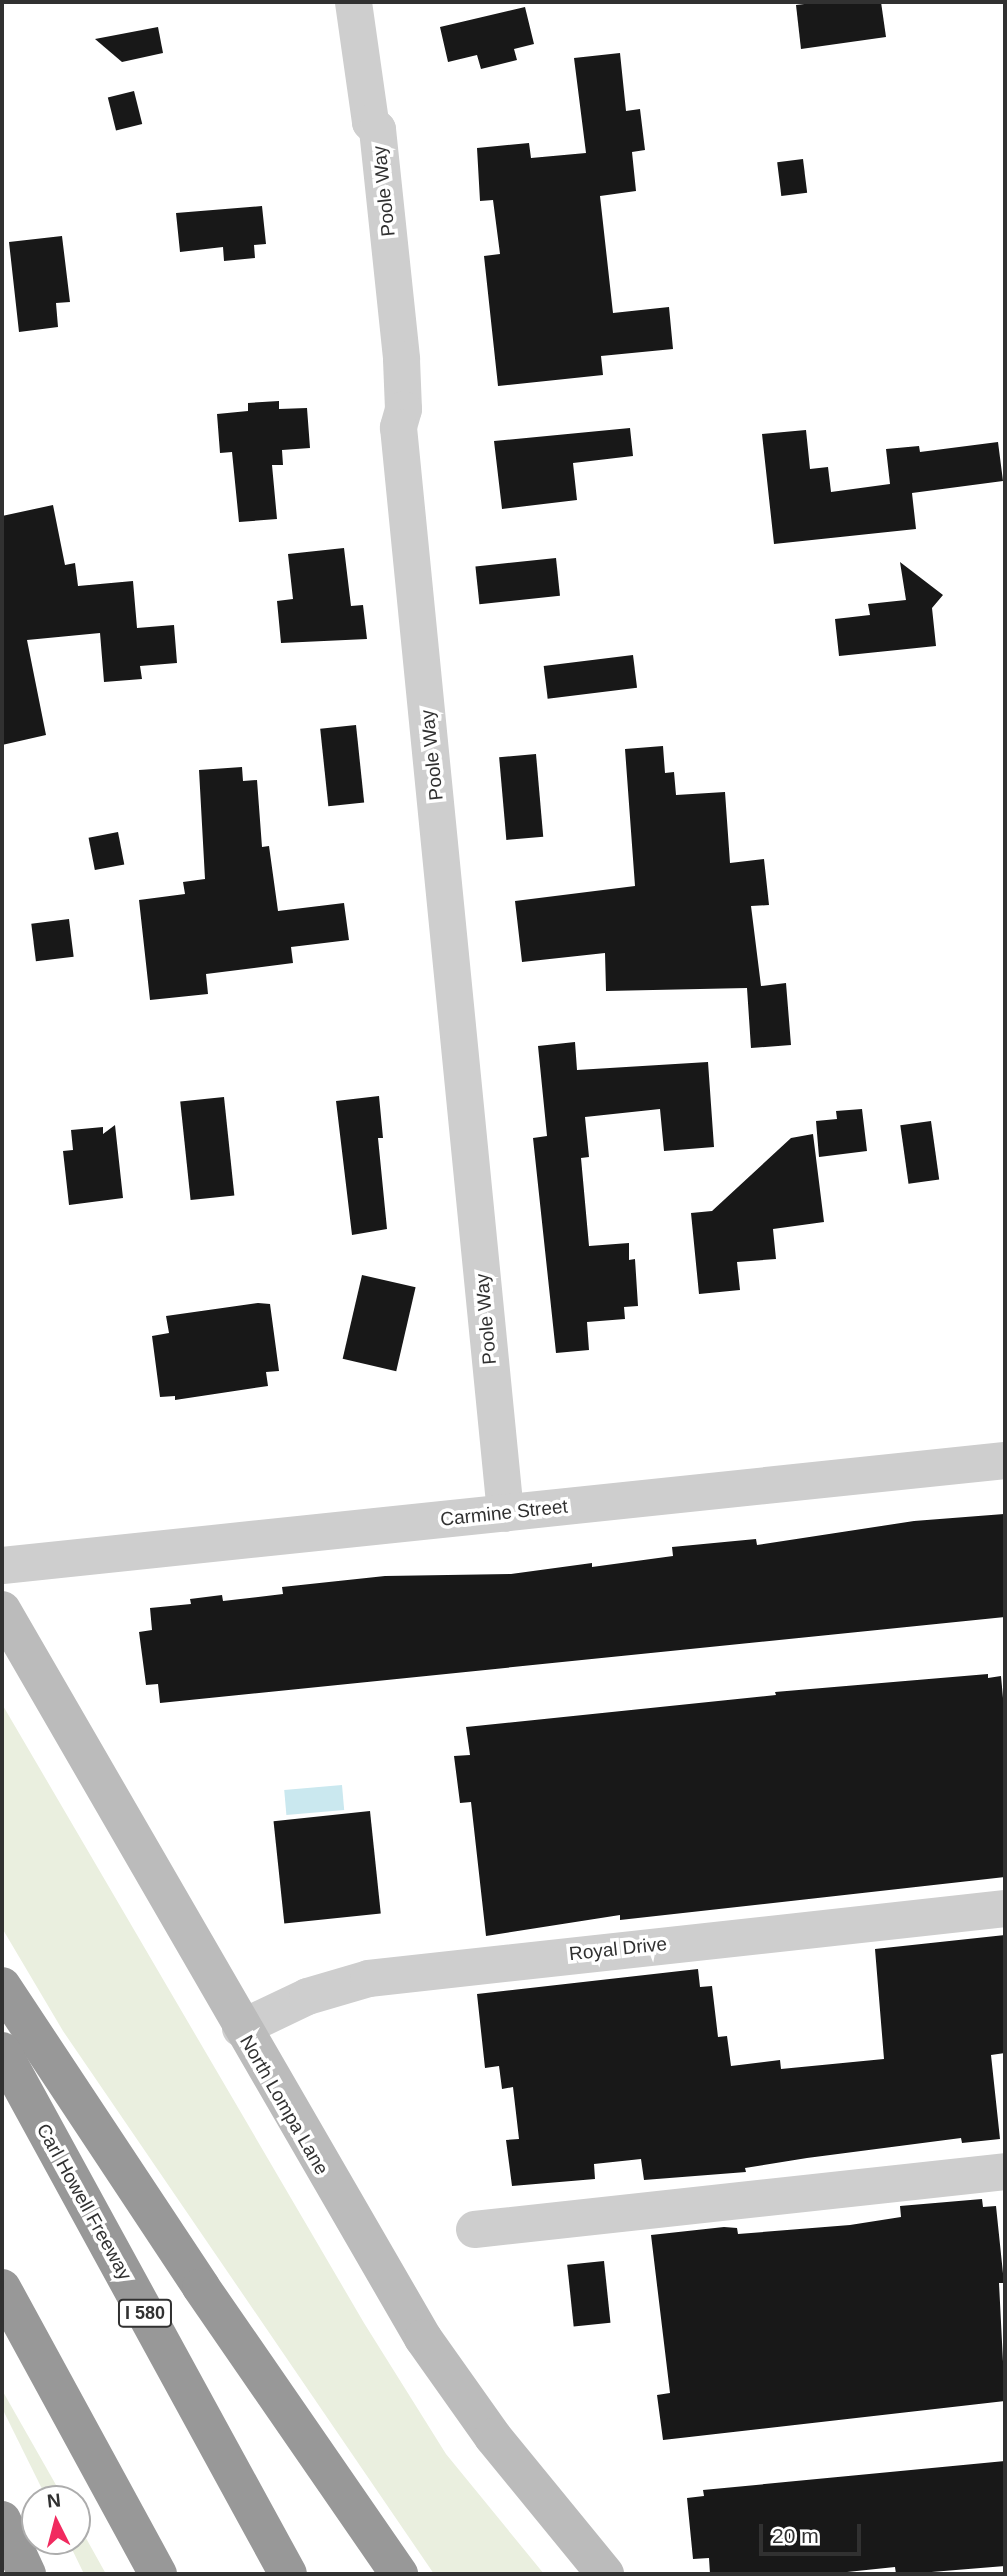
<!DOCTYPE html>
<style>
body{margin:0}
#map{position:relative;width:1007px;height:2576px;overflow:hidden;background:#fff;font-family:Arial,sans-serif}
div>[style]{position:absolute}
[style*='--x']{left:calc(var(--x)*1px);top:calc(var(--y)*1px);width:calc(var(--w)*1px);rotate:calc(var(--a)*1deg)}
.green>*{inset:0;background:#eaefdf}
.water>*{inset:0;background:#cae8ef;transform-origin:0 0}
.building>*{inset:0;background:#181818;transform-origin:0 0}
.street>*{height:37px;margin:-18.5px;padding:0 18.5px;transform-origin:18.5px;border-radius:18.5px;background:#cecece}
.secondary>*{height:38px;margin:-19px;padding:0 19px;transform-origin:19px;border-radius:19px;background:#bbb}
.highway>*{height:38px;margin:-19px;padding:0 19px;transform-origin:19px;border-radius:19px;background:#989898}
span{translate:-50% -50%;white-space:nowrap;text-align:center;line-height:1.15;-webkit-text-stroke:7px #fff;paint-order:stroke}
.shield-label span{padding:2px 5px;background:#fff;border:2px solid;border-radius:5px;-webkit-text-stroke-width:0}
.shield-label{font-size:18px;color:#313131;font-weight:700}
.street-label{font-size:19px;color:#313131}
.frame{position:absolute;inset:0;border:4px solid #313131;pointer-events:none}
.north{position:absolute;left:21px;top:2485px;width:70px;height:70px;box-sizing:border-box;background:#fff;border:2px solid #adadad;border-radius:50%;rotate:354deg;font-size:19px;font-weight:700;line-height:28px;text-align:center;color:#313131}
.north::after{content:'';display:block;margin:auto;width:24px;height:32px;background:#f12a5f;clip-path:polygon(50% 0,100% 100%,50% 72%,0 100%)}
.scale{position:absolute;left:759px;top:2524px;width:102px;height:32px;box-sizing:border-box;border:4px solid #313131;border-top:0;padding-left:9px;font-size:21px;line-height:24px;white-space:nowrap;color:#313131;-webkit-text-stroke:5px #fff;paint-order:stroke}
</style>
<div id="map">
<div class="green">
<i style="clip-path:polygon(2px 1704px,364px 2323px,446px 2454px,544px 2574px,434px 2574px,63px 2031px,2px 1928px)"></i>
<i style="clip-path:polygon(2px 2390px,64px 2499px,47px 2499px,2px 2408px)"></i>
<i style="clip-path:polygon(77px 2522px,106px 2574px,84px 2574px,68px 2541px,77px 2541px)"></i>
</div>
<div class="water">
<i style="left:342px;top:1785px;width:25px;height:58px;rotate:85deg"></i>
</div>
<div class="building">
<i style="clip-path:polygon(821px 2px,881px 2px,886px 37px,801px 49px,796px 5px)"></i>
<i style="clip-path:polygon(525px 7px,534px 44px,514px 49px,517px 60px,481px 69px,477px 55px,448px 62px,440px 27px)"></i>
<i style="clip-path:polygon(158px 27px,163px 53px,122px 62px,95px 39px)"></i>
<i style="clip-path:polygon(620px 53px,626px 111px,640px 109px,645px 150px,632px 152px,636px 191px,600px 196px,613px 313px,669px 307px,673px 349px,601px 356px,603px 375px,498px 386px,484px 256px,500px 254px,493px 200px,480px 201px,477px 148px,529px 143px,531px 158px,586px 153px,574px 58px)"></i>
<i style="left:134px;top:91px;width:34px;height:27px;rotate:76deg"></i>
<i style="left:803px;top:159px;width:34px;height:26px;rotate:83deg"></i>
<i style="clip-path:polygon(262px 206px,266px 244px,254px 245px,255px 258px,224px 261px,223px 247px,180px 252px,176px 213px)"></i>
<i style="clip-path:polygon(62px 236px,70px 302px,56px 303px,58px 327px,19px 332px,9px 242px)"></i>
<i style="clip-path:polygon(279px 401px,279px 409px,307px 408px,310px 448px,282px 450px,283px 465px,272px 465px,277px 519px,239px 522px,232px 452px,220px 453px,217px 414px,248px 411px,248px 403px)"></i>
<i style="clip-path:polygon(630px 428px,633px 456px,573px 463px,577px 500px,502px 509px,494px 441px)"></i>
<i style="clip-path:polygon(806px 430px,810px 469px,828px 467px,831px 492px,890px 484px,886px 449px,919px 446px,920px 452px,998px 442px,1003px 481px,912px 493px,916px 529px,774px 544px,762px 434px)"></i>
<i style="clip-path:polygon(53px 505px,65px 565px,75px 563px,78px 586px,133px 581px,137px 628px,174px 625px,177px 663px,140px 666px,142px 679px,104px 682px,100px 633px,27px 640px,46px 735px,2px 745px,2px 516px)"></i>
<i style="clip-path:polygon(344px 548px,351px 606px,363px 605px,367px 639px,281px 643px,277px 601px,293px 599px,288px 554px)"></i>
<i style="left:556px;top:558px;width:38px;height:81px;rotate:84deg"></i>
<i style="clip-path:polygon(900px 562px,943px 595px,932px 608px,936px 646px,839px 656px,835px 619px,870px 615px,868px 604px,906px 600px)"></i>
<i style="left:633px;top:655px;width:33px;height:90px;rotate:83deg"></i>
<i style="left:356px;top:725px;width:78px;height:36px;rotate:84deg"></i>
<i style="clip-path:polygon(663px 746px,665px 773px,674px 772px,676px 795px,725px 792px,730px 863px,764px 859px,769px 905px,751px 906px,761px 986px,786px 983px,791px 1045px,751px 1048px,747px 988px,606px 991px,605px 953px,522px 962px,515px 901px,635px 886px,625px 749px)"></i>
<i style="left:536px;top:754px;width:83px;height:37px;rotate:85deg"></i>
<i style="clip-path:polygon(242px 767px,243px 781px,257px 780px,262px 847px,269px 846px,278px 911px,344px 903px,349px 940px,291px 947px,293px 963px,206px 974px,208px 994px,150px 1000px,139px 900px,185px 894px,183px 882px,205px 879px,199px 770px)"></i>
<i style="left:118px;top:832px;width:33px;height:30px;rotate:79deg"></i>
<i style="left:69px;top:919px;width:38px;height:38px;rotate:83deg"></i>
<i style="clip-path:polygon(575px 1042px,577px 1070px,708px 1062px,714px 1147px,664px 1151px,660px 1109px,585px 1117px,589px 1157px,581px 1158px,589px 1246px,629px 1243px,629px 1260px,635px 1259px,638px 1306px,624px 1307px,625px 1319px,587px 1322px,589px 1350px,556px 1353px,533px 1138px,547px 1136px,538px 1046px)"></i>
<i style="clip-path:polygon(379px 1096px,383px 1138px,378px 1138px,387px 1229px,352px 1235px,336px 1101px)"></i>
<i style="left:224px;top:1097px;width:99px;height:44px;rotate:84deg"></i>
<i style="clip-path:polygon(862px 1109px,867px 1151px,819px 1157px,816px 1121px,837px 1119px,836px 1111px)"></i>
<i style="left:931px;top:1121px;width:59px;height:31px;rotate:82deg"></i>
<i style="clip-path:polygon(115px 1125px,123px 1198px,69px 1205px,63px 1151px,73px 1150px,71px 1130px,103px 1127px,103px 1134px)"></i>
<i style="clip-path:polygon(813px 1134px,824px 1222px,773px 1229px,776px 1259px,737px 1262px,740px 1290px,699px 1294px,691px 1213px,712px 1211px,791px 1138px)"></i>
<i style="left:362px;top:1275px;width:55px;height:86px;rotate:13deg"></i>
<i style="clip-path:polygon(258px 1303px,270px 1304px,279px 1371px,266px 1372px,268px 1386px,175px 1400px,175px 1396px,160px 1397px,152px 1336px,169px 1333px,166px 1316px)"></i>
<i style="clip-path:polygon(1004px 1514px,1005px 1617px,160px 1703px,158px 1684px,146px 1685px,139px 1632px,152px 1630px,150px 1608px,191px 1604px,190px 1599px,222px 1595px,223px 1601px,283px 1594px,282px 1587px,385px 1576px,511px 1574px,592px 1563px,592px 1567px,673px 1556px,672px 1547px,756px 1539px,757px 1545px,914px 1521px)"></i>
<i style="clip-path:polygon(988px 1674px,988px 1678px,1001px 1676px,1005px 1720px,1005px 1877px,620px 1920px,620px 1915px,486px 1936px,471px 1802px,460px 1803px,454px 1756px,470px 1755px,466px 1727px,776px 1695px,775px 1692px)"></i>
<i style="left:370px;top:1811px;width:103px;height:97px;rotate:84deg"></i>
<i style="clip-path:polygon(1005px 1935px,1005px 2053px,991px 2055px,1000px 2139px,962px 2143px,961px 2138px,807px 2158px,745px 2168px,746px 2172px,644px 2180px,641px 2159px,594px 2164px,595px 2179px,512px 2186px,506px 2140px,519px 2139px,513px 2087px,502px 2089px,499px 2066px,485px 2068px,477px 1994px,698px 1969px,700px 1987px,712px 1986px,718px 2037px,727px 2036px,731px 2066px,780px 2060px,781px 2069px,884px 2059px,875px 1949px)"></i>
<i style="clip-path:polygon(982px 2199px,983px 2207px,996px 2206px,1004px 2283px,999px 2283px,1005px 2401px,663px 2440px,657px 2395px,670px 2393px,651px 2235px,724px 2227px,737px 2228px,738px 2234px,850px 2225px,901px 2217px,900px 2206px)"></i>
<i style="left:604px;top:2261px;width:62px;height:37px;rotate:84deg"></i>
<i style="clip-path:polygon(1005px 2461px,1005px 2566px,907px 2574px,896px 2574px,895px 2567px,828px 2574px,710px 2574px,709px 2558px,693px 2559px,687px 2498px,704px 2496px,703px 2490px)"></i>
</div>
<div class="street">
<i style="--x:353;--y:2;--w:121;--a:81.9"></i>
<i style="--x:370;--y:122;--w:10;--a:45"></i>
<i style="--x:377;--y:129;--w:231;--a:84"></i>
<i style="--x:401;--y:359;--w:50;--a:87.7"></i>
<i style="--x:403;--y:409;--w:19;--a:106"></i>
<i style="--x:398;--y:427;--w:1091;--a:84.37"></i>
<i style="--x:2;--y:1565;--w:1008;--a:-5.98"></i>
<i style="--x:240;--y:2028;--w:74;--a:-25.5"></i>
<i style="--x:307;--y:1996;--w:64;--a:-16.4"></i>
<i style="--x:368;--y:1978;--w:641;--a:-6.27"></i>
<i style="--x:474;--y:2229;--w:534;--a:-6.23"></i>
</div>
<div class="secondary">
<i style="--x:2;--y:1610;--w:841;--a:59.96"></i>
<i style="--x:423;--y:2338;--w:121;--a:54.7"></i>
<i style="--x:493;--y:2437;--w:177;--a:50.7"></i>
</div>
<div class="highway">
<i style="--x:2;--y:1986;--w:361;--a:56.5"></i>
<i style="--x:201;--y:2287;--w:349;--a:55.4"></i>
<i style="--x:2;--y:2051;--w:596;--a:61.33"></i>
<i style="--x:2;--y:2288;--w:326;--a:61.4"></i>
<i style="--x:2;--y:2520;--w:60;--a:65.2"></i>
</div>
<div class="shield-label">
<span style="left:145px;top:2313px">I 580</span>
</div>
<div class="street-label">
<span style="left:384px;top:191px;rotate:-96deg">Poole Way</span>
<span style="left:432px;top:755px;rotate:-96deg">Poole Way</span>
<span style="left:486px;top:1319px;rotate:-95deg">Poole Way</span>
<span style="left:504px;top:1513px;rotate:-6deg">Carmine Street</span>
<span style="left:618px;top:1949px;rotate:-6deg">Royal Drive</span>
<span style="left:284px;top:2105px;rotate:60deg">North Lompa Lane</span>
<span style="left:84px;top:2202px;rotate:61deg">Carl Howell Freeway</span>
</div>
<div class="frame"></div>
<div class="north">N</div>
<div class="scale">20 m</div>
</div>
